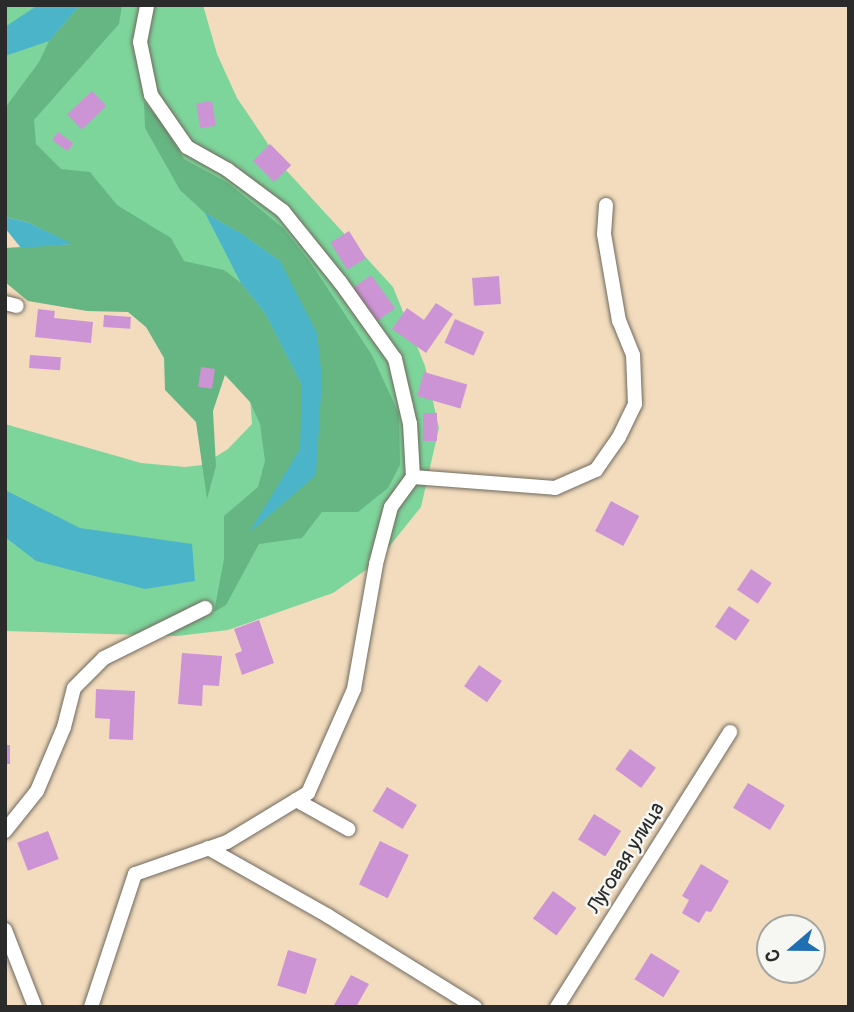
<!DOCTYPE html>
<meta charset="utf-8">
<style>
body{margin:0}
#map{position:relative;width:854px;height:1012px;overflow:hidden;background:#f2dcbd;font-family:Pangolin,sans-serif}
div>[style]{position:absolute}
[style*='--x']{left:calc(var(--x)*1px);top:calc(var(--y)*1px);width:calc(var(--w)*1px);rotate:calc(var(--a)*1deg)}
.green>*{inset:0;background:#7dd59b}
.forest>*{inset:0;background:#66b683}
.water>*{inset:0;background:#4bb4c9}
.building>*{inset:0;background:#cc94d5;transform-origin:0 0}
.roads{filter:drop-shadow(0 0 2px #71695e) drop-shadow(0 0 2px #71695e)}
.minor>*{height:14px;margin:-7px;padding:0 7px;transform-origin:7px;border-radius:7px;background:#fff}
span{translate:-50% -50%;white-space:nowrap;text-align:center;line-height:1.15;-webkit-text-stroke:5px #f6f6f2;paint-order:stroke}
.street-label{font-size:21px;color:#2b2b2b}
.frame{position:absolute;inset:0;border:7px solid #2b2b2b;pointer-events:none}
.north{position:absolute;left:756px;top:914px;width:70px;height:70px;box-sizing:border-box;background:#f6f6f2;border:2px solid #a5a5a2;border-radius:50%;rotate:250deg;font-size:19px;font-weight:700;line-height:28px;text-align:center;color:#2b2b2b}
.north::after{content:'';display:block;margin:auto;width:24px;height:32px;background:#1f6fb2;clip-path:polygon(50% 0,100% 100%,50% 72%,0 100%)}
</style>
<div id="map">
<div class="green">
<i style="clip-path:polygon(5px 5px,203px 5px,217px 54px,237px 98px,285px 169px,393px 287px,425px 366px,439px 428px,421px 507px,376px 563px,333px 593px,228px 630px,177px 636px,5px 631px,5px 424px,141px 463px,185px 467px,202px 465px,228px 449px,252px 424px,248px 368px,5px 193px)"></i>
</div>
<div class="forest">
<i style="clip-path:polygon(80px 5px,122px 5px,119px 24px,34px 120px,36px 144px,61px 169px,90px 172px,117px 205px,171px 238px,184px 261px,224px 270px,241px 283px,265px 313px,302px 385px,293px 290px,280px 261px,242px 234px,205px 213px,180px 190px,145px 128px,144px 102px,160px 120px,184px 159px,228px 183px,283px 228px,310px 262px,372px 355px,399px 414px,400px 465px,388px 488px,358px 512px,322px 512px,302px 538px,259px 544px,226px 605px,214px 612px,224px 559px,224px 516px,258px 487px,265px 461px,260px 424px,250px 402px,225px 375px,213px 411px,216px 466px,207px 499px,196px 422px,165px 390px,164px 358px,146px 327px,128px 312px,87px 311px,28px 301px,5px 282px,5px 248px,71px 244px,27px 222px,5px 217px,5px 108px,39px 62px,49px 41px)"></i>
</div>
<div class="water">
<i style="clip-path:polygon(38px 5px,80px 5px,49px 41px,5px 56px,5px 27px)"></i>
<i style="clip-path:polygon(205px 213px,242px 234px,280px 261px,317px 333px,322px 378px,316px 475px,249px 533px,300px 449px,302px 385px,265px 313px,241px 283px)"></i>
<i style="clip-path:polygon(5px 217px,27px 222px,73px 244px,21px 248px,5px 228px)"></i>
<i style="clip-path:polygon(5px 490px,80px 528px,192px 544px,195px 581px,145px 589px,36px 561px,5px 537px)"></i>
</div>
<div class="building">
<i style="left:92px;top:91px;width:21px;height:34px;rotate:47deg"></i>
<i style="left:212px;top:101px;width:25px;height:16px;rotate:81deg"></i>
<i style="left:58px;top:132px;width:19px;height:10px;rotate:36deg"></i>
<i style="left:270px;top:144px;width:30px;height:24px;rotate:45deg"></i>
<i style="left:349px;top:231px;width:32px;height:22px;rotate:58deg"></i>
<i style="left:371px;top:275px;width:41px;height:22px;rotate:54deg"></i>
<i style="left:499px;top:276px;width:28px;height:27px;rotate:86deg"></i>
<i style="clip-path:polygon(436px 303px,453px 314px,426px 353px,392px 329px,407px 308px,424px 320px)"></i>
<i style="clip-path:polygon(38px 309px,55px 311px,54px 318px,93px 322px,91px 343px,35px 337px)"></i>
<i style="left:104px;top:315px;width:27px;height:12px;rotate:4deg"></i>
<i style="left:455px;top:319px;width:32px;height:26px;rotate:24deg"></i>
<i style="left:30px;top:355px;width:31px;height:13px;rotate:4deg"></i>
<i style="left:201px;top:367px;width:14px;height:20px;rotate:8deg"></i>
<i style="left:424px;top:372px;width:45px;height:25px;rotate:16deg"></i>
<i style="left:423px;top:413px;width:14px;height:28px"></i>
<i style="left:611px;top:501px;width:32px;height:34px;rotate:28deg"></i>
<i style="left:751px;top:569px;width:25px;height:25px;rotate:34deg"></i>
<i style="left:729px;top:606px;width:25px;height:25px;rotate:34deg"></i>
<i style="clip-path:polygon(259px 620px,274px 663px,242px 675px,235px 654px,242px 651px,234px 629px)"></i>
<i style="clip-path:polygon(182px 653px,222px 656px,219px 686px,203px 685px,202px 706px,178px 704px)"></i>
<i style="left:479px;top:665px;width:28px;height:26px;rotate:35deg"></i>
<i style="clip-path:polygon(96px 689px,135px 691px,133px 740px,109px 739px,110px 719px,95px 718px)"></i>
<i style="left:5px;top:745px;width:5px;height:19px"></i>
<i style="left:630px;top:749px;width:32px;height:25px;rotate:36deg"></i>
<i style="left:748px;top:783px;width:43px;height:29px;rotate:31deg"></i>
<i style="left:387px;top:787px;width:35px;height:28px;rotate:31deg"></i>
<i style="left:594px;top:814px;width:32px;height:30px;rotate:32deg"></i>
<i style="left:48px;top:831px;width:30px;height:33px;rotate:69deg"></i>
<i style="left:380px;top:841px;width:32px;height:48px;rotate:26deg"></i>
<i style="clip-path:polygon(701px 864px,729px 881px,711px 912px,706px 911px,699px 923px,682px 913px,689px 900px,682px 896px)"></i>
<i style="left:553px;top:891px;width:29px;height:34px;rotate:36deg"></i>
<i style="left:288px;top:950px;width:30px;height:37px;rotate:17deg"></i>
<i style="left:651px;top:953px;width:34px;height:31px;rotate:32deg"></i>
<i style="clip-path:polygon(351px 975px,369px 984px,356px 1007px,333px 1007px)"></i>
</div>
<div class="roads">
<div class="minor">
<i style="--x:5;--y:303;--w:12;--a:14"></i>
<i style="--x:413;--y:477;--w:142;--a:4.4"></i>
<i style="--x:555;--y:488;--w:45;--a:-23.7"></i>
<i style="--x:596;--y:470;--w:40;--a:-55.1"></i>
<i style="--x:619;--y:437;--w:37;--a:-64"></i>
<i style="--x:635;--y:404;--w:49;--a:-92.3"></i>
<i style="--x:633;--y:355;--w:37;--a:-112"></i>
<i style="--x:619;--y:321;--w:88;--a:-99.8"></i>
<i style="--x:604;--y:234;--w:29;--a:-86"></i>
<i style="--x:296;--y:800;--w:60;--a:29.1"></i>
<i style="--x:5;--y:831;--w:51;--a:-51.3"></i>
<i style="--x:37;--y:791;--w:69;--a:-67.1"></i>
<i style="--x:64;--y:727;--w:40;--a:-75.6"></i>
<i style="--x:74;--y:688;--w:42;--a:-45"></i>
<i style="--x:104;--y:658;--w:113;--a:-26.3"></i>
<i style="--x:208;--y:848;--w:138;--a:29.5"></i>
<i style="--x:328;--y:916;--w:173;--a:31.8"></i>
<i style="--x:5;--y:930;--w:83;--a:68.7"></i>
<i style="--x:91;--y:1007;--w:140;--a:-71.7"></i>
<i style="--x:135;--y:874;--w:97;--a:-19.2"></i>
<i style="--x:227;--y:842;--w:95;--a:-31.2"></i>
<i style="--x:308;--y:793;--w:114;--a:-66.1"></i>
<i style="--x:354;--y:689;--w:127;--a:-80"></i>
<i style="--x:376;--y:564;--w:59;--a:-75.3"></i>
<i style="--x:391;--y:507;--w:37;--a:-54"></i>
<i style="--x:413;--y:477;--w:53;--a:-93.2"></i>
<i style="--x:410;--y:424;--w:67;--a:-103"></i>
<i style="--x:395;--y:359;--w:95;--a:-125.5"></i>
<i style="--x:340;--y:282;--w:91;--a:-128.8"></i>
<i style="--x:283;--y:211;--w:69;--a:-143.3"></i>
<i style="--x:228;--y:170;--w:47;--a:-150.7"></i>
<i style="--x:187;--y:147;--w:63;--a:-124.7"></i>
<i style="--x:151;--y:95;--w:54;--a:-101.7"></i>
<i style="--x:140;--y:42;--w:38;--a:-79"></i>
<i style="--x:557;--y:1007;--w:325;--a:-57.8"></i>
</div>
</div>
<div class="street-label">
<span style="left:626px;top:858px;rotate:-58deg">Луговая улица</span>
</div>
<div class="frame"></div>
<div class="north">С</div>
</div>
